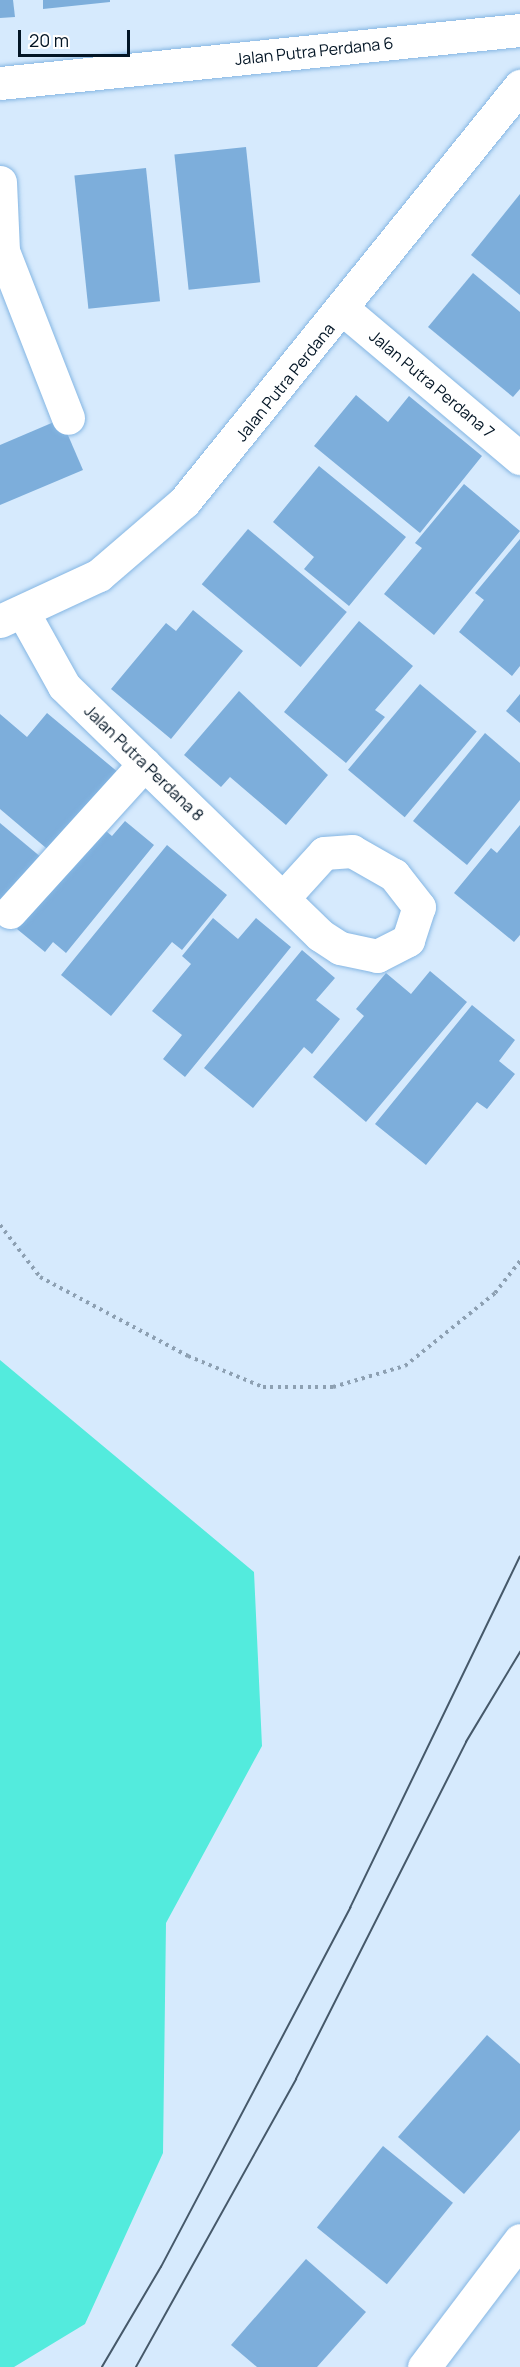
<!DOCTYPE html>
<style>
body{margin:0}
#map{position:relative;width:520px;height:2367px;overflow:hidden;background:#d6eafd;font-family:Manrope,sans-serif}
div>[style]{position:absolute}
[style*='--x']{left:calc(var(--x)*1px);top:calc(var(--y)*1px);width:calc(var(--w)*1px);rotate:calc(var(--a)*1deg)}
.water>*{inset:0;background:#53ebdd}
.building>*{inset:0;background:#7daedb;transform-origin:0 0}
.path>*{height:4px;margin-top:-2px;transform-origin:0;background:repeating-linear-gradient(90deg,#8da0b2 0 3px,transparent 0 7.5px)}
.roads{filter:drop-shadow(0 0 2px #85b6e3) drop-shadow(0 0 2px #85b6e3)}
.minor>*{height:33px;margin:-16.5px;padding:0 16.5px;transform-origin:16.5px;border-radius:16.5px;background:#fff}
.tram>*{height:1.5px;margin:-0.75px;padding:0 0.75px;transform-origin:0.75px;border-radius:0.75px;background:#46596a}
span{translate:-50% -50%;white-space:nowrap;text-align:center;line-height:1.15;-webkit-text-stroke:4.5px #fff;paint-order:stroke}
.street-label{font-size:16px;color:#031525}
.scale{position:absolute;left:18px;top:30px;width:112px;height:27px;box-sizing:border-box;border:3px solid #031525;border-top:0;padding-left:8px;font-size:18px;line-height:21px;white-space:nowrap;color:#031525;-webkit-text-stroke:4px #fff;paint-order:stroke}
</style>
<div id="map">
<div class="water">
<i style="clip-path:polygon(0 1360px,254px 1572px,262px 1746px,166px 1923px,163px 2153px,85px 2324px,14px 2367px,0 2367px)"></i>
</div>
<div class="building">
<i style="clip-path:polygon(0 0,13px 0,15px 17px,0 18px)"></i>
<i style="clip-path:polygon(43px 0,110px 0,110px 2px,43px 9px)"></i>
<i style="left:246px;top:147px;width:136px;height:72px;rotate:84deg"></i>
<i style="left:146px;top:168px;width:134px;height:72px;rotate:84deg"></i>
<i style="clip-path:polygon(520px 194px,520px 295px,471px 255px)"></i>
<i style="clip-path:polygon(473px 273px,520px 312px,520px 389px,513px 397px,428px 327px)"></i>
<i style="clip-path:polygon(356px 395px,388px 422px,409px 396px,482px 456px,420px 533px,314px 446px)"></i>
<i style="clip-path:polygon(61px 419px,83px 470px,0 505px,0 445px)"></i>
<i style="clip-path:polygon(319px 466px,406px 537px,349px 606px,304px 569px,314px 557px,273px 522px)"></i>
<i style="clip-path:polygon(464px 484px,520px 531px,434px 635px,384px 594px,422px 548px,415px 543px)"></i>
<i style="left:248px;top:529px;width:129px;height:72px;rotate:40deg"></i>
<i style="clip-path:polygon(520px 539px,520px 666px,512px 676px,459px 632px,484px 600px,475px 593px)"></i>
<i style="clip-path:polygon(193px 610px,243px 651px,171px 739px,111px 689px,166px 623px,176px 631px)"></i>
<i style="clip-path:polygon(359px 621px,413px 666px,375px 710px,385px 717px,346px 763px,284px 712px)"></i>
<i style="left:420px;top:684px;width:74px;height:112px;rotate:40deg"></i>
<i style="clip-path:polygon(239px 691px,328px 775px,286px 825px,230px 777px,221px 787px,184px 755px)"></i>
<i style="clip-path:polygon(520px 694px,520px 723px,506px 711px)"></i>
<i style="clip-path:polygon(47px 713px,119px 773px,52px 853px,0 809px,0 714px,27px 737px)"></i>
<i style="clip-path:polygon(485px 733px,520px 763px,520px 800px,467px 865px,413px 821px)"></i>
<i style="clip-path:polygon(125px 821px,154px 845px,66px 953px,53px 942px,45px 952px,17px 929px,95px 822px,112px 836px)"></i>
<i style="clip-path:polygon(0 823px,42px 858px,0 908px)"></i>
<i style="clip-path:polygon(520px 825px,520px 935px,514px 942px,454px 893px,491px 848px,497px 853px)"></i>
<i style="clip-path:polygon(167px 845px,227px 895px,182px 950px,172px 942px,111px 1016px,61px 975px)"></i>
<i style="clip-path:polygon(213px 918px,238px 939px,256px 918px,291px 947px,185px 1077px,163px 1059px,182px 1035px,152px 1011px,191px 964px,182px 956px)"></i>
<i style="clip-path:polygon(302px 950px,335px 978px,316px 1000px,340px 1019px,312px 1054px,304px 1047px,253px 1108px,204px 1068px)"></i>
<i style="clip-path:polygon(430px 971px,467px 1002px,366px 1122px,313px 1077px,364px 1016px,356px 1009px,386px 973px,411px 994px)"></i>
<i style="clip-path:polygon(472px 1005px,515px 1040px,499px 1061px,515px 1074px,487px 1109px,477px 1102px,426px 1165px,375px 1124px)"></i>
<i style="clip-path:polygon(487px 2035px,520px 2064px,520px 2130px,464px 2194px,398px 2137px)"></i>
<i style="left:383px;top:2146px;width:90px;height:105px;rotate:39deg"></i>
<i style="clip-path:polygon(306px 2259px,366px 2312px,317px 2367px,257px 2367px,231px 2345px)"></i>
</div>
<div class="path">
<i style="--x:0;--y:1225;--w:66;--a:52.4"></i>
<i style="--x:40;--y:1277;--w:168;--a:28.1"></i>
<i style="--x:188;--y:1356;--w:81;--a:22.5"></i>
<i style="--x:263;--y:1387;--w:70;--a:0"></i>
<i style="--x:333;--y:1387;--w:75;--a:-16.3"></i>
<i style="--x:405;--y:1366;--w:116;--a:-39"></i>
<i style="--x:495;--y:1293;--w:41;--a:-52"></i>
</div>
<div class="roads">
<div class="minor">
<i style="--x:0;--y:83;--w:523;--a:-5.82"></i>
<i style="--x:0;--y:182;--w:69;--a:87.5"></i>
<i style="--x:3;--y:251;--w:179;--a:68.7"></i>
<i style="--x:344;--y:310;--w:230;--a:40.1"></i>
<i style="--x:24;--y:614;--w:82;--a:60.9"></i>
<i style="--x:64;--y:686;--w:357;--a:44.2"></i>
<i style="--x:320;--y:935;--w:24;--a:33"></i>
<i style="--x:340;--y:948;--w:38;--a:12"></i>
<i style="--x:377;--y:956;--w:35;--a:-27"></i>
<i style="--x:408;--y:940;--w:35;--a:-72"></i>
<i style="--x:419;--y:907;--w:41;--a:-128"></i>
<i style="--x:394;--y:875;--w:48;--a:-150.3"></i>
<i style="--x:352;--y:851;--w:28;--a:176"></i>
<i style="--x:324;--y:853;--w:61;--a:132.3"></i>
<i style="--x:0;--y:621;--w:109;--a:-24.9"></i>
<i style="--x:99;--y:575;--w:112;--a:-40.7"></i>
<i style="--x:184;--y:502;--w:535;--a:-51.07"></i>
<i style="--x:10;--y:912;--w:200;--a:-47.8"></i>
<i style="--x:424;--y:2367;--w:159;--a:-52.9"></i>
</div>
</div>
<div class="tram">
<i style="--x:102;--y:2367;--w:116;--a:-59.5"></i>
<i style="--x:161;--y:2267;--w:406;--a:-62.2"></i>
<i style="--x:350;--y:1908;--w:390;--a:-64.2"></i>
<i style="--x:136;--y:2367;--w:329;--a:-60.9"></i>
<i style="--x:296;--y:2079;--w:377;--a:-63.2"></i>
<i style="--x:466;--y:1742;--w:105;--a:-59"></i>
</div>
<div class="street-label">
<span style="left:314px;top:51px;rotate:-6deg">Jalan Putra Perdana 6</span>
<span style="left:285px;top:382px;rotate:-51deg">Jalan Putra Perdana</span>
<span style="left:432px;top:384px;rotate:40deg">Jalan Putra Perdana 7</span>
<span style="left:144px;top:763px;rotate:44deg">Jalan Putra Perdana 8</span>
</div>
<div class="scale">20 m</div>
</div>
